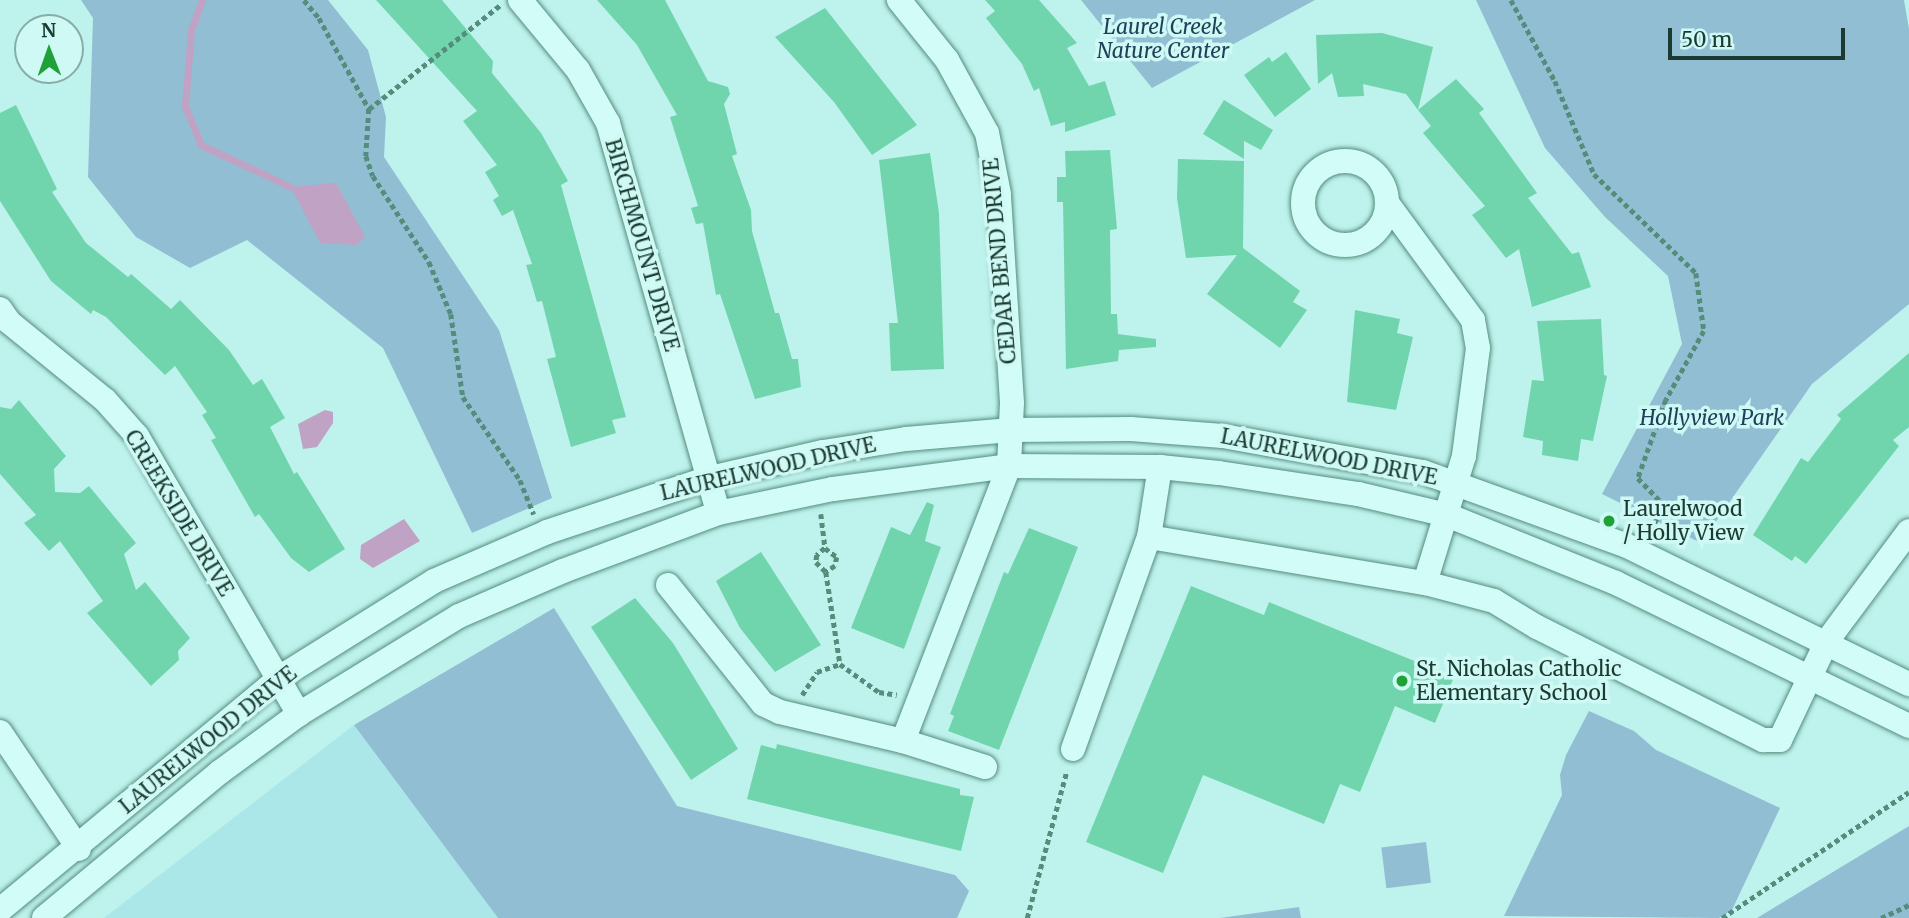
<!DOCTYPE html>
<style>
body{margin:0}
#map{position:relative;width:1909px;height:918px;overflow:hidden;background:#bef2ed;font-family:Merriweather,serif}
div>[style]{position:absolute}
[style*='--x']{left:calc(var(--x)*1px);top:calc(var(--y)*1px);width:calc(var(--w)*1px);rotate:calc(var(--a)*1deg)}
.farmland>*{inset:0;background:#abe7e9}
.green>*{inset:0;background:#91bed2;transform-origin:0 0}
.water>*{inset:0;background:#c0a2c4}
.stream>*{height:7px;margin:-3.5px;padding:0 3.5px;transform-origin:3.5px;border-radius:3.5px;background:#c0a2c4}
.building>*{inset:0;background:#70d5ad}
.path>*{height:4.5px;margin-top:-2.25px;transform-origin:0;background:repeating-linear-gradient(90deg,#558d7d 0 5px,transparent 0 8.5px)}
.roads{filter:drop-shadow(0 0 2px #558d7d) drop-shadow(0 0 2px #558d7d)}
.minor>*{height:24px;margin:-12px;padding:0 12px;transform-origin:12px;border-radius:12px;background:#d2fcf8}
.minor>.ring{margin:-12px;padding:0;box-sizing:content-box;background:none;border:24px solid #d2fcf8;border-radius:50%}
.dots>*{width:19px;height:19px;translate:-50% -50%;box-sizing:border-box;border:4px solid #cff9f5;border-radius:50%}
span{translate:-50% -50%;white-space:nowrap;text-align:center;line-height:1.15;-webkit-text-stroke:7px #cff9f5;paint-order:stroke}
.park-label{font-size:21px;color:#1f4059;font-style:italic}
.street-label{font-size:21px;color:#1b3b30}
.poi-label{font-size:21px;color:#1b3b30}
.left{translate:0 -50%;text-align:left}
.north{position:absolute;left:14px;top:14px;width:70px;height:70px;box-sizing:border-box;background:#cff9f5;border:2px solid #87ada6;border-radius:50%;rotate:359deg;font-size:19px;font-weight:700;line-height:28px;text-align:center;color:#1b3b30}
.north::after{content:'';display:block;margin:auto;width:24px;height:32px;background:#1ea237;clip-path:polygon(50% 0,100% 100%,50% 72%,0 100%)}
.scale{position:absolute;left:1668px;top:28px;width:177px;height:32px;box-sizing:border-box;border:4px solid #1b3b30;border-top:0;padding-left:9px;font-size:21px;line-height:24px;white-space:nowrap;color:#1b3b30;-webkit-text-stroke:5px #cff9f5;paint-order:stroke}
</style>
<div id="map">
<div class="farmland">
<i style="clip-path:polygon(354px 725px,498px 918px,104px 918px)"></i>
</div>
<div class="green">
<i style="clip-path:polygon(81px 0,328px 0,368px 50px,386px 117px,384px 157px,499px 330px,552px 498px,472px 533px,383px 348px,247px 240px,190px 268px,136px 237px,88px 177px,93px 18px)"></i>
<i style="clip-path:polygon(1081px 0,1315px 0,1152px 88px)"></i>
<i style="clip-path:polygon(1476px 0,1904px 0,1909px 29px,1909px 304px,1812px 384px,1701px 543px,1602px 494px,1682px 344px,1668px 276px,1605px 217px,1545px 148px)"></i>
<i style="clip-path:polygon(554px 608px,677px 806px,955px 875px,969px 891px,957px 918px,498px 918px,354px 725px)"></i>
<i style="clip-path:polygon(1589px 711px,1634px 731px,1656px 750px,1780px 808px,1732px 910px,1719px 918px,1504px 916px,1562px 795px,1560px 775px,1566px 755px)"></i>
<i style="clip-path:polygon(1909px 826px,1909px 918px,1757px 918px)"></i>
<i style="left:1426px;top:842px;width:41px;height:45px;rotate:83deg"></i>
<i style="clip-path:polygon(1299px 907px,1301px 918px,1220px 918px)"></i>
</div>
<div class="water">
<i style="clip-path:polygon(336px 183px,365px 237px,356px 245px,320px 243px,291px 187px)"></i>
<i style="clip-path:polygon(325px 410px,333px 412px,333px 423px,317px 447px,303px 449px,298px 424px)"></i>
<i style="clip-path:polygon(404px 519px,420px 541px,373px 568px,360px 559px,361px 545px)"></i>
</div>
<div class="stream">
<i style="--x:202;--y:0;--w:32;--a:110"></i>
<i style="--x:191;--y:30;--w:76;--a:94.5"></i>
<i style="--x:185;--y:106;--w:42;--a:67.7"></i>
<i style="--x:201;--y:145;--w:99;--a:25"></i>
</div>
<div class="building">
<i style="clip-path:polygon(376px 0,442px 0,493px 61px,492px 73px,541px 133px,568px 181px,561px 185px,626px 417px,612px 420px,616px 433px,571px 447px,547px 359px,556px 357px,542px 301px,537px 302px,526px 265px,532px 264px,513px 210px,502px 216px,493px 200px,499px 196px,485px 172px,497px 165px,463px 121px,477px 111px)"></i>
<i style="clip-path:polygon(597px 0,665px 0,708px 81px,728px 87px,730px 94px,724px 104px,737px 154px,732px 156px,751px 210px,752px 231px,775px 313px,779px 313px,792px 359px,798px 359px,801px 387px,755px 399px,720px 294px,716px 295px,703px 223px,696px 224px,691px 208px,698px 206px,670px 117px,677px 115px,637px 45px)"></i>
<i style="clip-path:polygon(985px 0,1039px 0,1077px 43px,1067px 48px,1089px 86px,1105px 81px,1116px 115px,1065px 132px,1065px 122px,1051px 126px,1039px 88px,1034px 91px,1022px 64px,986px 18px,995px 11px)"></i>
<i style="clip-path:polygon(825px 8px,917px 125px,872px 155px,834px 102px,775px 37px)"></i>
<i style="clip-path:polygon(1382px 33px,1433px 47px,1418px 110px,1406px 94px,1363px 84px,1364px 96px,1338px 97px,1332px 73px,1318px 84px,1316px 35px)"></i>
<i style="clip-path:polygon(1286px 52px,1311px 89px,1275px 117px,1244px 75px,1269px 57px,1272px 62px)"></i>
<i style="clip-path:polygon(1456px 79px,1484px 109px,1479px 113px,1537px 193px,1528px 198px,1572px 254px,1579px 252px,1591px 287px,1532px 307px,1519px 249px,1506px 258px,1472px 215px,1485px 206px,1423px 133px,1431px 126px,1418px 110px)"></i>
<i style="clip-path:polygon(1224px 100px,1273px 130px,1261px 150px,1244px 141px,1244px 159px,1203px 134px)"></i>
<i style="clip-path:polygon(16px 105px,57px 189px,52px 192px,86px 243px,128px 277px,131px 274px,171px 309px,180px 300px,229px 350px,253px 385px,262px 379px,285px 418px,270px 427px,294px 474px,297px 472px,345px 549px,309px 572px,291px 558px,259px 514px,255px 517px,211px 440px,216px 438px,202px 415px,207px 412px,175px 366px,165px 375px,106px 317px,93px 310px,91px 314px,51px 281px,0 201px,0 113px)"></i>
<i style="clip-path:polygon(1110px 150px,1117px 229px,1110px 230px,1111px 314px,1117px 314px,1118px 334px,1156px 339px,1156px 347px,1119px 350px,1118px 361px,1066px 369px,1063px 202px,1057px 202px,1057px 177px,1066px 177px,1065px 151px)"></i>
<i style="clip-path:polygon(930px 153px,939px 213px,944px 369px,891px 371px,889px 323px,898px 323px,879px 160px)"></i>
<i style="clip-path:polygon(1178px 159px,1244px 161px,1243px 248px,1300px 291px,1293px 302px,1307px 310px,1280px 348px,1207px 294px,1237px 255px,1186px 258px,1177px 198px)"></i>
<i style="clip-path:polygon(1355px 310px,1400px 319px,1397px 333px,1413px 337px,1396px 410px,1347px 402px)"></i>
<i style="clip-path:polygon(1601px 319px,1604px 375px,1607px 376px,1593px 441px,1581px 439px,1578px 461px,1542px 455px,1543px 441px,1523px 437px,1532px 380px,1544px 381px,1537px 321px)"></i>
<i style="clip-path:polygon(1909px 353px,1909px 427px,1893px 440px,1899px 446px,1806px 564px,1795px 556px,1792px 561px,1753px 535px,1801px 458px,1808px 462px,1841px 419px,1837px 415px)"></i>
<i style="clip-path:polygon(19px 400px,66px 456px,54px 469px,55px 492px,80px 493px,89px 486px,136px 543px,124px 554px,136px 590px,145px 582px,190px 638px,178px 651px,179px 660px,151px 686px,87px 613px,103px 601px,60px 541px,49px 551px,24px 523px,36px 515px,0 474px,0 407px,11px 409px)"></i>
<i style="clip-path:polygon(927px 502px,934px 505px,925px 541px,941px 547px,904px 649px,851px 628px,891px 527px,910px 535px)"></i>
<i style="clip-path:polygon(1029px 528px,1078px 547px,999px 750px,948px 731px,954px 716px,950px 714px,1004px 572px,1008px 574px)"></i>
<i style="clip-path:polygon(761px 552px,821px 645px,775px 672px,740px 628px,716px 581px)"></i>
<i style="clip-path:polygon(1191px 586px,1264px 615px,1269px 602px,1454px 677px,1435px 723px,1395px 706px,1360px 792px,1340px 784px,1324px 824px,1203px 775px,1163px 873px,1086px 842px)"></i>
<i style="clip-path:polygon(635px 598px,673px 643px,738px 749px,691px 780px,591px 627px)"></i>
<i style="clip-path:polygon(777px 744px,960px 789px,960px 795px,974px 797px,961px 851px,747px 799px,761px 745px,776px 749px)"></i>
</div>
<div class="path">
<i style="--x:304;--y:0;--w:23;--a:50"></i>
<i style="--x:319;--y:18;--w:104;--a:61.2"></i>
<i style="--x:369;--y:109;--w:47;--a:93.7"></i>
<i style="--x:366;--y:156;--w:21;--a:71"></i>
<i style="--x:373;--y:176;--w:103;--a:56.9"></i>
<i style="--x:429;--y:262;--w:56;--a:67.1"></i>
<i style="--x:451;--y:314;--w:84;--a:81.8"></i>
<i style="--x:463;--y:397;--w:101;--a:55.5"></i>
<i style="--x:520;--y:480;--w:37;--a:68"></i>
<i style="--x:1511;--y:0;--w:92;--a:61.5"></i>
<i style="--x:1555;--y:81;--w:101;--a:67.2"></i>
<i style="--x:1594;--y:174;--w:142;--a:44.1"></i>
<i style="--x:1696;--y:273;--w:59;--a:82.1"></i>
<i style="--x:1704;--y:331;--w:79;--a:118.8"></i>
<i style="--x:1666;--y:400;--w:83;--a:109.7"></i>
<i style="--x:1638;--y:478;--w:36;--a:46"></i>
<i style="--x:1663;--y:504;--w:39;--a:10"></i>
<i style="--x:369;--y:109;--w:167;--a:-38.4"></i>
<i style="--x:821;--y:514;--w:34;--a:83"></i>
<i style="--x:825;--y:548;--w:11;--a:139"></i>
<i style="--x:817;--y:555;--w:7;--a:98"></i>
<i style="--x:816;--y:562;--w:14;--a:45"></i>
<i style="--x:1651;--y:531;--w:30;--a:-66"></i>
<i style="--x:825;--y:548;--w:15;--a:37"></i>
<i style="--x:837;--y:557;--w:9;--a:103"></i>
<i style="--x:835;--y:566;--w:11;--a:146"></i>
<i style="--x:826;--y:572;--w:93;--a:81.3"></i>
<i style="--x:840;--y:664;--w:48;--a:35.7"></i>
<i style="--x:879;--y:692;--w:18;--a:9"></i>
<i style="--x:802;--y:695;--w:27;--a:-57"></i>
<i style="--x:817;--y:672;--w:24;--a:-19"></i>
<i style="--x:1027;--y:918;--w:153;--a:-74.9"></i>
<i style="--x:1722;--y:918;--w:225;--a:-34"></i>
<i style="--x:1881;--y:918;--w:31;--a:-25"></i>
</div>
<div class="roads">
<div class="minor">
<i style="--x:520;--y:0;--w:91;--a:50.4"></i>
<i style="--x:578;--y:70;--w:61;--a:60.5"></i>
<i style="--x:608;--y:123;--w:405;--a:74.2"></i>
<i class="ring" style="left:1303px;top:161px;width:60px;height:60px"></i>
<i style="--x:1388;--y:204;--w:144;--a:53.8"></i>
<i style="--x:1473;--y:320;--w:28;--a:80"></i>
<i style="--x:1478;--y:348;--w:109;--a:97.4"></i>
<i style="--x:1464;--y:456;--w:133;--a:107.1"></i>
<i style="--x:0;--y:309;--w:16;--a:55"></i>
<i style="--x:9;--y:322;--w:124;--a:39.1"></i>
<i style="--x:105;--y:400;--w:48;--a:48.4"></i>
<i style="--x:137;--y:436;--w:322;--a:59.8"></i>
<i style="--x:1149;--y:537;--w:280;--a:9.5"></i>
<i style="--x:1425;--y:583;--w:71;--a:14.6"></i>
<i style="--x:1494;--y:601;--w:50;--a:31.2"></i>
<i style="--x:1537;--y:627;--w:253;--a:26.6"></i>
<i style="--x:1763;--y:740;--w:17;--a:0"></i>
<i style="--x:1780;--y:740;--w:110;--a:-64.6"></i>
<i style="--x:1827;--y:641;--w:137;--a:-53.3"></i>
<i style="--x:668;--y:585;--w:152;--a:51.4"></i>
<i style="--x:763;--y:704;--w:19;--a:25"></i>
<i style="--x:780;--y:712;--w:126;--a:13.3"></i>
<i style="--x:903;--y:741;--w:295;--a:-68.9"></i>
<i style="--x:1009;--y:466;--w:63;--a:-87.3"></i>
<i style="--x:1012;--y:403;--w:209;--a:-93.6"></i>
<i style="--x:999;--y:194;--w:62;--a:-101.1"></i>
<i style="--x:987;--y:133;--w:83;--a:-118.7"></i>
<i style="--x:947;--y:60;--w:77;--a:-128.7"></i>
<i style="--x:0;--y:732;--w:141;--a:56"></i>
<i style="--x:903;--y:741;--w:86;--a:17.6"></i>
<i style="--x:1073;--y:749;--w:225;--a:-70.3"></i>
<i style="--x:1149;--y:537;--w:71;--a:-81.1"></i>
<i style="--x:0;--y:910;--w:363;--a:-39.7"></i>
<i style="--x:279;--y:678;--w:183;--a:-32"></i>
<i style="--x:434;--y:581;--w:123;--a:-23.4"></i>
<i style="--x:547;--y:532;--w:168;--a:-18.4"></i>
<i style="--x:706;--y:479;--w:120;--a:-13"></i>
<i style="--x:823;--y:452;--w:84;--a:-8.9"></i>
<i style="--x:906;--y:439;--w:105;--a:-4.9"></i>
<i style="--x:1011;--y:430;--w:120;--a:-0.5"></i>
<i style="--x:1131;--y:429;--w:92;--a:4.4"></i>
<i style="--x:1223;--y:436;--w:203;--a:10.2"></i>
<i style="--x:1423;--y:472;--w:217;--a:19.9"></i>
<i style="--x:1627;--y:546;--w:314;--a:26.1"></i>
<i style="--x:44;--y:918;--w:229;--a:-39.7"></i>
<i style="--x:220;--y:772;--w:98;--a:-36.3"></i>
<i style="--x:299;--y:714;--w:188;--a:-31.5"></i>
<i style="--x:459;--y:616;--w:113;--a:-23.4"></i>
<i style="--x:563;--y:571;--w:165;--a:-20.5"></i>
<i style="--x:718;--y:513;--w:117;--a:-11.8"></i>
<i style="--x:833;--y:489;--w:177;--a:-7.4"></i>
<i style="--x:1009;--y:466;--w:151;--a:0.4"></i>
<i style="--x:1160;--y:467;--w:59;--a:5.8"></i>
<i style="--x:1219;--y:473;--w:141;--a:8.6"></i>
<i style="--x:1358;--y:494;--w:91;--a:13.3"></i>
<i style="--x:1447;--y:515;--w:182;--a:21.9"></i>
<i style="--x:1616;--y:583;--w:326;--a:26"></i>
</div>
</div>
<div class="dots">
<i style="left:1609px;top:521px;background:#1ea237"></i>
<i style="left:1402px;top:681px;background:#1ea237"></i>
</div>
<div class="park-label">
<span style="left:1163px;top:39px">Laurel Creek<br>Nature Center</span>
<span style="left:1712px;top:418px">Hollyview Park</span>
</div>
<div class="street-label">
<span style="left:642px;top:245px;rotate:74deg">BIRCHMOUNT DRIVE</span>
<span style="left:1000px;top:261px;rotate:-95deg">CEDAR BEND DRIVE</span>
<span style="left:1329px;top:457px;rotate:11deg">LAURELWOOD DRIVE</span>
<span style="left:768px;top:469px;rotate:-13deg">LAURELWOOD DRIVE</span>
<span style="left:179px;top:513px;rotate:59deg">CREEKSIDE DRIVE</span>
<span style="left:208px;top:740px;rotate:-39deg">LAURELWOOD DRIVE</span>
</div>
<div class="poi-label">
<span class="left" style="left:1623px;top:521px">Laurelwood<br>/ Holly View</span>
<span class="left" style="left:1416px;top:681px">St. Nicholas Catholic<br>Elementary School</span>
</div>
<div class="north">N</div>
<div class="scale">50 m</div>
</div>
